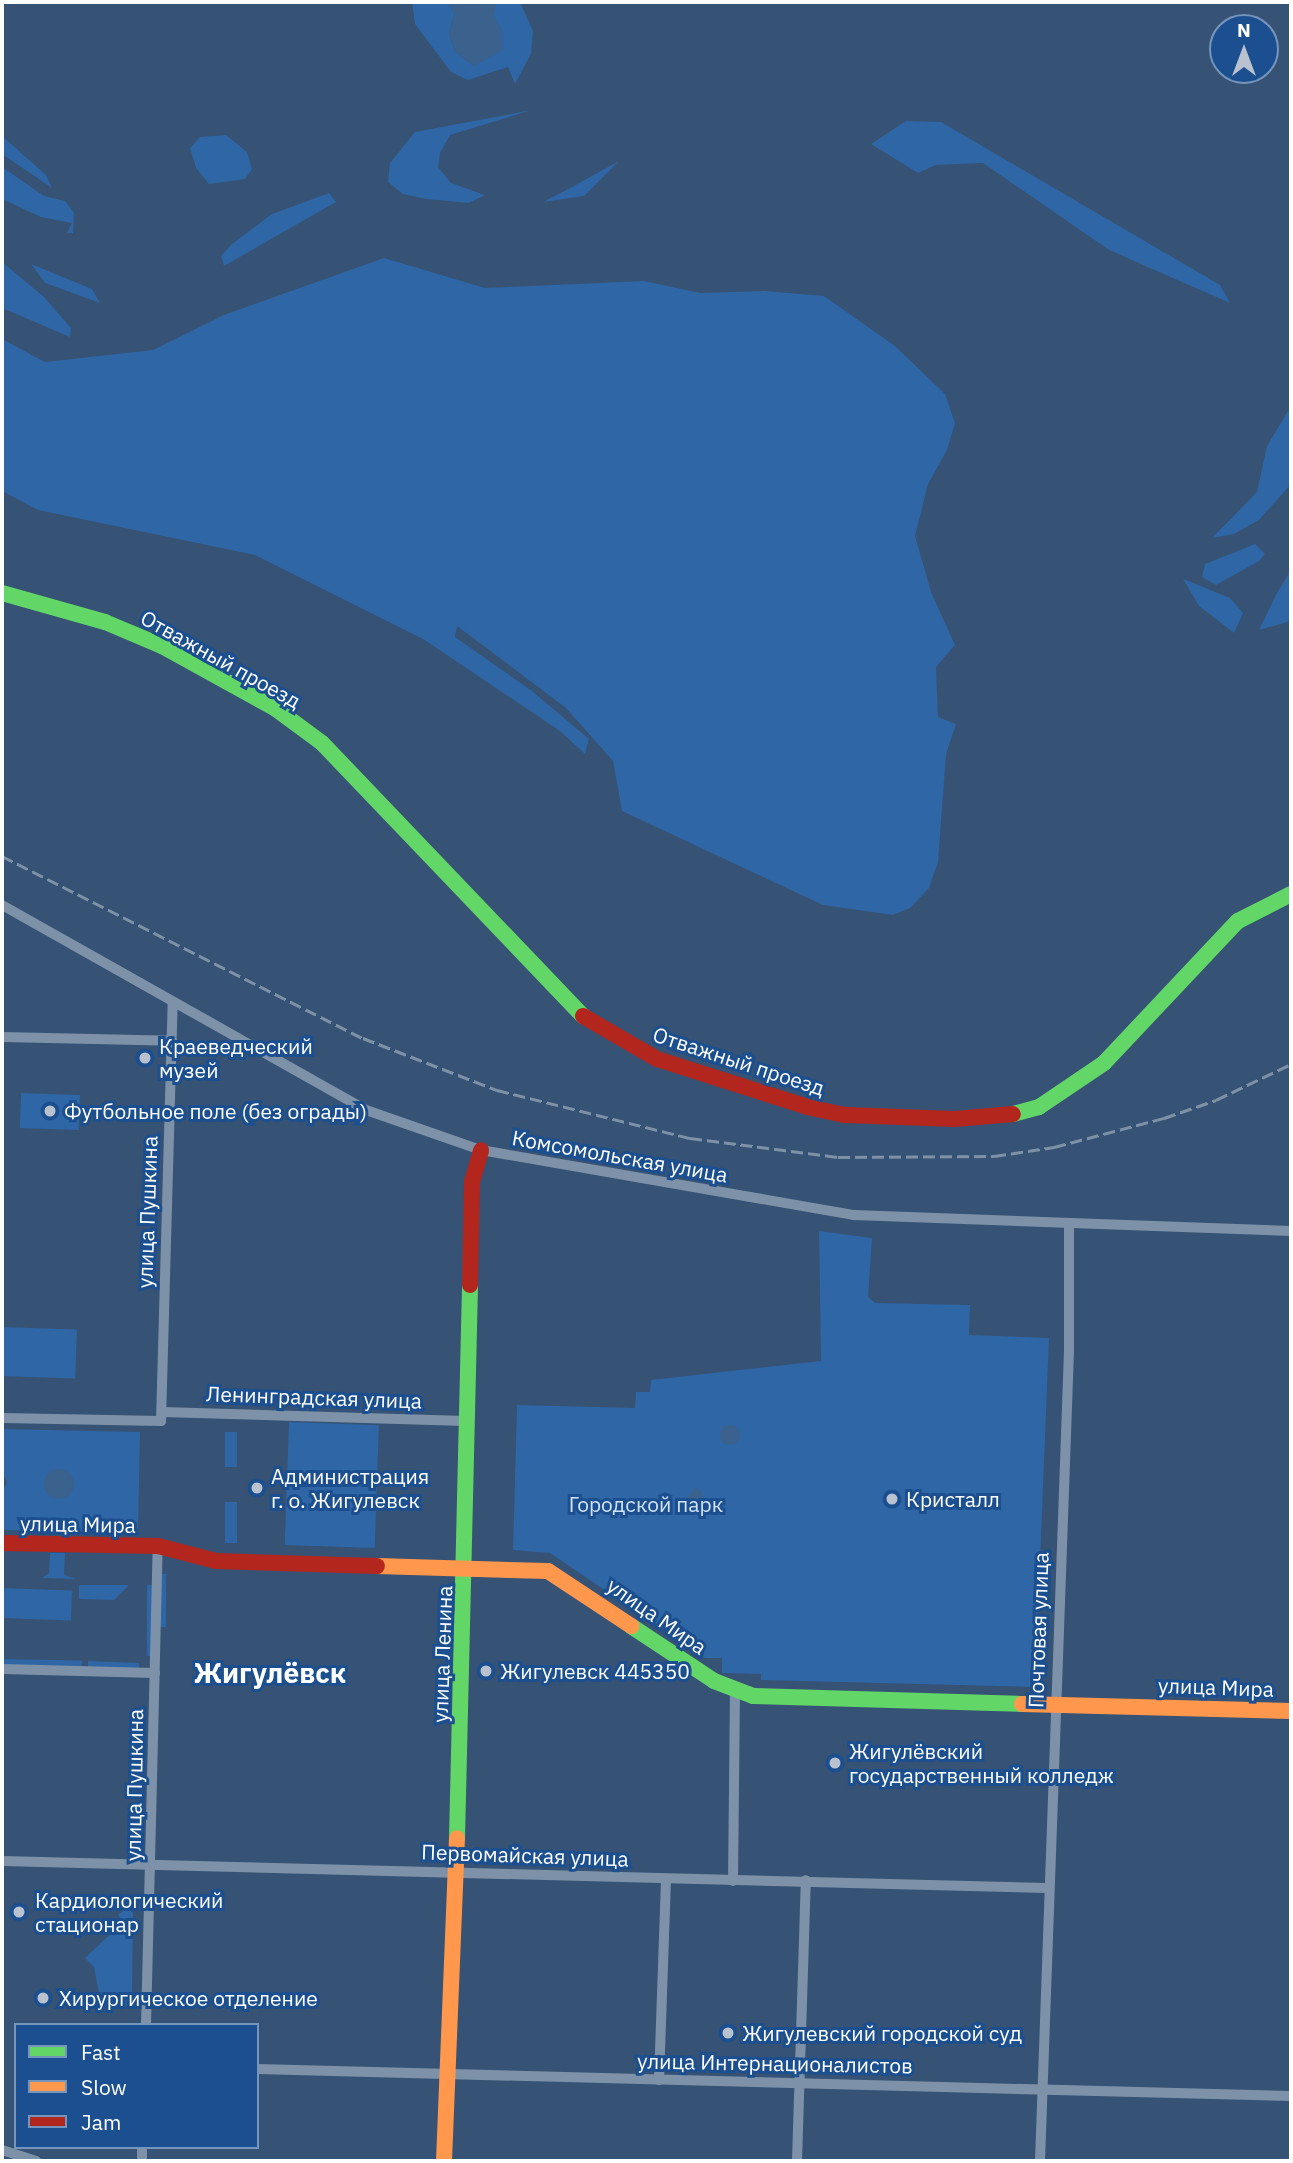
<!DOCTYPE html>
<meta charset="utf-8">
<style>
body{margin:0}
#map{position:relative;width:1293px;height:2163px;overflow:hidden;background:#365274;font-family:"IBM Plex Sans",sans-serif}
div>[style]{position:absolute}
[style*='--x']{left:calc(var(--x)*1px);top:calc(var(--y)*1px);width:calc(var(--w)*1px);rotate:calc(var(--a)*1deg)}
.green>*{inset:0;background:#2f66a5;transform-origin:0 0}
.water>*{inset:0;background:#3b618d}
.round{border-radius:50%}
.street>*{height:10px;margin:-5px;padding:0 5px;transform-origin:5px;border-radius:5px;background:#7d92a8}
.fast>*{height:16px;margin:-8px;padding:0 8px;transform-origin:8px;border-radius:8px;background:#63d668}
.slow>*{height:16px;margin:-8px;padding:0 8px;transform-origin:8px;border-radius:8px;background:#ff974d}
.jam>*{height:16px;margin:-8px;padding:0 8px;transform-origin:8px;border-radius:8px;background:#b3261e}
.rail>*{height:2.5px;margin-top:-1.25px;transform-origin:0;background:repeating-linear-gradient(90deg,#7e92a7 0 12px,transparent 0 17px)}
.dots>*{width:19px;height:19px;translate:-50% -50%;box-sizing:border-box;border:4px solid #1b4f8f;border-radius:50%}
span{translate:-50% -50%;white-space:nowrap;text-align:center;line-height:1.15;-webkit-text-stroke:6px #1b4f8f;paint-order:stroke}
.street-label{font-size:21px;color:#fff}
.poi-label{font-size:21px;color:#fff}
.left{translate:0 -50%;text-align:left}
.park-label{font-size:21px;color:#cfe3fa}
.district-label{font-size:28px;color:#fff;font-weight:700}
.frame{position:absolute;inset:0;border:4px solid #fff;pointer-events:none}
.legend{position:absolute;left:14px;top:2023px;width:245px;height:126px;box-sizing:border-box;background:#1b4f8f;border:2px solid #7695bc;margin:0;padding:9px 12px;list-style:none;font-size:21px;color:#fff}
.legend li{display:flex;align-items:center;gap:14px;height:35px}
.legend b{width:35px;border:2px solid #7695bc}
.north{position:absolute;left:1209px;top:14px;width:70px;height:70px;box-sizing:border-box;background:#1b4f8f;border:2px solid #7695bc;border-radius:50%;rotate:0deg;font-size:19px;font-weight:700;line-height:28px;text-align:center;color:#fff}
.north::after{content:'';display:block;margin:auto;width:24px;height:32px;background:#b9c2ce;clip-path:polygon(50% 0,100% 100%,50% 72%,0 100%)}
</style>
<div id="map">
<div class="green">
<i style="clip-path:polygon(412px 2px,448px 2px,455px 14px,449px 33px,455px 51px,474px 66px,501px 29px,493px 16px,497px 2px,520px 2px,533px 31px,531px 54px,515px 84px,508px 67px,468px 80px,451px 72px,415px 24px)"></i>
<i style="clip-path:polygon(532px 110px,450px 135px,440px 153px,438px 167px,451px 183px,485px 195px,469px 203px,426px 199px,403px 194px,388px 182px,390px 163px,415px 132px)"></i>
<i style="clip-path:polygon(906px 121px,941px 122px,1220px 285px,1230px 303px,1109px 250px,983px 163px,936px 165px,918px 173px,871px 144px)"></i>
<i style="clip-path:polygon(226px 135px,247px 152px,252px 169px,245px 179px,209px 184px,196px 168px,190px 148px,200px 137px)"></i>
<i style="clip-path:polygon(2px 136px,46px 175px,52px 188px,2px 154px)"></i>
<i style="clip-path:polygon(619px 161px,584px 196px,543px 202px,572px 187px)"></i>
<i style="clip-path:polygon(2px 167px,44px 196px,65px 201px,74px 213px,73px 233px,67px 233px,72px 223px,41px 217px,2px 199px)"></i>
<i style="clip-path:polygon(329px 193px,336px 202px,224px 266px,221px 256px,231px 245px,272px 214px)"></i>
<i style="clip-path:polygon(384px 258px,485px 288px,644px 281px,700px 293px,765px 291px,824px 296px,895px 346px,945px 394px,955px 423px,947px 450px,928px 484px,915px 536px,931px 592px,955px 645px,936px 667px,938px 717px,956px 724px,946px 754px,938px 862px,929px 888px,910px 908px,893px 915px,823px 905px,622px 811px,613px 761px,566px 708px,457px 626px,455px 637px,532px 691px,589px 739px,585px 754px,560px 731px,423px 639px,255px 555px,38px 510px,2px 491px,2px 339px,45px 362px,153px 350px,224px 315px)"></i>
<i style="clip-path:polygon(2px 262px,44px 297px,71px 328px,70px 337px,2px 308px)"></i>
<i style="clip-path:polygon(31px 264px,92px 289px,100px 303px,45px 283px)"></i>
<i style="clip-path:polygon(1291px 406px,1291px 484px,1259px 520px,1234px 534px,1212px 538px,1257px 492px,1267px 446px)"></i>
<i style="clip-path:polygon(1255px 544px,1265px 554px,1259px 561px,1216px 585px,1202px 577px,1205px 564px)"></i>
<i style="clip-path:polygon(1291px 570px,1291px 621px,1259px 630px,1277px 593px)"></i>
<i style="clip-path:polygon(1183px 579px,1230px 598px,1243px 613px,1234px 633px,1199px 606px)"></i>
<i style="left:21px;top:1093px;width:59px;height:35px;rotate:2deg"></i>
<i style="clip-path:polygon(819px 1231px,872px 1238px,868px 1297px,875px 1303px,970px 1305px,969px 1335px,1049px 1338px,1035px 1687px,761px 1680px,761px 1674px,722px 1673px,722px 1658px,705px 1658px,550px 1553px,513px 1550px,517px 1405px,635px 1408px,636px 1392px,650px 1392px,651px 1380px,821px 1361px)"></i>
<i style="left:2px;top:1327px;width:75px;height:49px;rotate:2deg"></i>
<i style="left:289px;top:1422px;width:90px;height:123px;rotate:2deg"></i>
<i style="clip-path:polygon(2px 1429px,140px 1432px,138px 1533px,2px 1530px,2px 1491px,7px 1482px,2px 1471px)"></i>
<i style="left:225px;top:1432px;width:12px;height:35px"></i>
<i style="left:225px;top:1502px;width:12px;height:41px"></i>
<i style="clip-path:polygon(50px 1553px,65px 1553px,64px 1575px,76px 1579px,42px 1578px,49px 1573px)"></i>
<i style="left:159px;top:1574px;width:7px;height:53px"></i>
<i style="clip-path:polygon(79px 1585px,129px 1585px,114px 1600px,79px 1599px)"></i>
<i style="left:147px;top:1585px;width:7px;height:71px"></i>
<i style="left:2px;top:1588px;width:70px;height:30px;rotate:2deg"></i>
<i style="left:2px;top:1659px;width:80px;height:6px;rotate:1deg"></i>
<i style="clip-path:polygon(88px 1661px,139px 1663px,139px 1668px,88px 1667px)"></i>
<i style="clip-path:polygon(127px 1907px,133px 1913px,132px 2006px,101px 2005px,94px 1967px,85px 1958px,123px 1922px,118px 1915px)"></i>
</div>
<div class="water">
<i style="clip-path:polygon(448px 2px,497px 2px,494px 16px,501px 29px,503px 50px,474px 66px,455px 51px,449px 33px,455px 14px)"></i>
<i class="round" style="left:720px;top:1425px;width:20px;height:20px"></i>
<i class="round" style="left:44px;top:1469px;width:30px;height:30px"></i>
<i style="clip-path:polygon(696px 1487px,702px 1494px,700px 1505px,688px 1514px,684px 1502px)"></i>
</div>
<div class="street">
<i style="--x:2;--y:905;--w:418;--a:29.4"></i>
<i style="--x:366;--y:1110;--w:122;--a:19.2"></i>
<i style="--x:481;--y:1150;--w:379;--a:9.9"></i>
<i style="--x:854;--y:1215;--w:437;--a:2.1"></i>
<i style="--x:2;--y:1037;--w:170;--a:1.3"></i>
<i style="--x:162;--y:1412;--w:304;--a:1.7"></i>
<i style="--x:2;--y:1418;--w:159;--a:1.1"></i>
<i style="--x:161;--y:1421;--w:417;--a:-88.4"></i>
<i style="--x:2;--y:1669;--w:153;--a:1.5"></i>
<i style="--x:2;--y:1861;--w:1045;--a:1.48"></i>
<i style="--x:733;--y:1881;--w:189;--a:-89.4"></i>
<i style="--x:146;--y:2025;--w:479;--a:-88.6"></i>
<i style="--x:257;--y:2069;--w:1034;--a:1.5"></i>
<i style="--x:659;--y:2080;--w:201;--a:-88"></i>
<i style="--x:2;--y:2150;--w:36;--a:18"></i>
<i style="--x:142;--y:2161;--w:14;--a:-90"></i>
<i style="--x:797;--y:2161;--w:281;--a:-88.2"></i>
<i style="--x:1040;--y:2161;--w:812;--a:-87.95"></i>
<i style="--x:1069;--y:1350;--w:125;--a:-90"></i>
</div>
<div class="fast">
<i style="--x:2;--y:593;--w:107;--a:15.7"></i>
<i style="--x:105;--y:622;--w:62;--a:22.8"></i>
<i style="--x:162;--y:646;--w:130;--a:28.9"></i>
<i style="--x:276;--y:709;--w:57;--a:36.5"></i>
<i style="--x:322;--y:743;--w:378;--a:46.3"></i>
<i style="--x:1013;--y:1114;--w:27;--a:-15"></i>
<i style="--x:1039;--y:1107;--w:78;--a:-34.1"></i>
<i style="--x:1104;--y:1063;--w:195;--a:-46.7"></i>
<i style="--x:1238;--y:921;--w:59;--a:-27"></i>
<i style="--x:631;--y:1626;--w:100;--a:33.5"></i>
<i style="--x:714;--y:1681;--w:42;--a:21"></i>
<i style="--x:753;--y:1696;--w:269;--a:1.7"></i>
<i style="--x:457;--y:1838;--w:553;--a:-88.65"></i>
</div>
<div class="slow">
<i style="--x:377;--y:1566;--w:171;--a:1.7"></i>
<i style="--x:548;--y:1571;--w:100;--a:33.5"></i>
<i style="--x:1022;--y:1704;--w:269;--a:1.5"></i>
<i style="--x:444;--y:2161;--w:323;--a:-87.7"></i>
</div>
<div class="jam">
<i style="--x:583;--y:1016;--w:86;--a:30.2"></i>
<i style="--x:657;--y:1059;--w:157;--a:17.7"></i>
<i style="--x:807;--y:1107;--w:40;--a:12"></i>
<i style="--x:846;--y:1115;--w:109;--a:2.1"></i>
<i style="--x:955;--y:1119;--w:58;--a:-4.9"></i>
<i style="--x:470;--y:1285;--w:103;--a:-88.9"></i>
<i style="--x:472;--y:1182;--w:33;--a:-74"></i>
<i style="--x:2;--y:1543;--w:156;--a:1.1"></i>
<i style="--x:158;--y:1546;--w:60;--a:14.5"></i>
<i style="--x:216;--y:1561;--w:161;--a:1.8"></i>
</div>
<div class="rail">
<i style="--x:2;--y:856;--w:404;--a:26.8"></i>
<i style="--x:363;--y:1038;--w:144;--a:21.2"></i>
<i style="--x:497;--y:1090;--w:199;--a:14"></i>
<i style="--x:690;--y:1138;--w:149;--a:7.3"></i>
<i style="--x:838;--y:1157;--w:156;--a:-0.4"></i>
<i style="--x:994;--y:1156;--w:61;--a:-8.5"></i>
<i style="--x:1054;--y:1147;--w:114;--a:-14.8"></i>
<i style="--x:1164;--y:1118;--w:55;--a:-19.1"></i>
<i style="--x:1216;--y:1100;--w:83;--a:-25.6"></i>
</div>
<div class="dots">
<i style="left:145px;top:1058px;background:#b9c2ce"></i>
<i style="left:50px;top:1111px;background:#b9c2ce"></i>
<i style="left:257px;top:1488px;background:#b9c2ce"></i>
<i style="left:892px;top:1499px;background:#b9c2ce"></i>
<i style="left:486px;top:1671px;background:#b9c2ce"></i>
<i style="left:835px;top:1763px;background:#b9c2ce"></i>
<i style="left:19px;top:1912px;background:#b9c2ce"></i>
<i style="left:43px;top:1998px;background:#b9c2ce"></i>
<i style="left:728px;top:2033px;background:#b9c2ce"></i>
</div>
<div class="street-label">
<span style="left:221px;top:659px;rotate:29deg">Отважный проезд</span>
<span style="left:739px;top:1061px;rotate:18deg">Отважный проезд</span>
<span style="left:620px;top:1156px;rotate:10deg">Комсомольская улица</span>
<span style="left:147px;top:1212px;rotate:-88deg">улица Пушкина</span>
<span style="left:314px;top:1397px;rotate:2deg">Ленинградская улица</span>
<span style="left:78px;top:1524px;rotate:1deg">улица Мира</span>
<span style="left:657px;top:1616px;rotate:35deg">улица Мира</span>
<span style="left:1038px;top:1630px;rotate:-88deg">Почтовая улица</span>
<span style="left:442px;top:1654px;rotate:-88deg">улица Ленина</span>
<span style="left:1216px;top:1687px;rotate:2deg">улица Мира</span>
<span style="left:134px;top:1785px;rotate:-89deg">улица Пушкина</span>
<span style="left:525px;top:1855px;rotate:2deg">Первомайская улица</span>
<span style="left:775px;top:2063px;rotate:1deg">улица Интернационалистов</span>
</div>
<div class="poi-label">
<span class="left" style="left:159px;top:1058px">Краеведческий<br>музей</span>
<span class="left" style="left:64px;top:1111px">Футбольное поле (без ограды)</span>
<span class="left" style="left:271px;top:1488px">Администрация<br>г. о. Жигулевск</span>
<span class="left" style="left:906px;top:1499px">Кристалл</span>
<span class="left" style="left:500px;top:1671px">Жигулевск 445350</span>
<span class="left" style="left:849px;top:1763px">Жигулёвский<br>государственный колледж</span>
<span class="left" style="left:35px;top:1912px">Кардиологический<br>стационар</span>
<span class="left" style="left:59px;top:1998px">Хирургическое отделение</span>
<span class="left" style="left:742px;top:2033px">Жигулевский городской суд</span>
</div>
<div class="park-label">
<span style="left:646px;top:1504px">Городской парк</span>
</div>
<div class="district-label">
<span style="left:270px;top:1673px">Жигулёвск</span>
</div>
<div class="frame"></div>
<ul class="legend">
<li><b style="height:9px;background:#63d668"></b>Fast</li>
<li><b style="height:9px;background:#ff974d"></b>Slow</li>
<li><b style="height:9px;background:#b3261e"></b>Jam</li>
</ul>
<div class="north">N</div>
</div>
